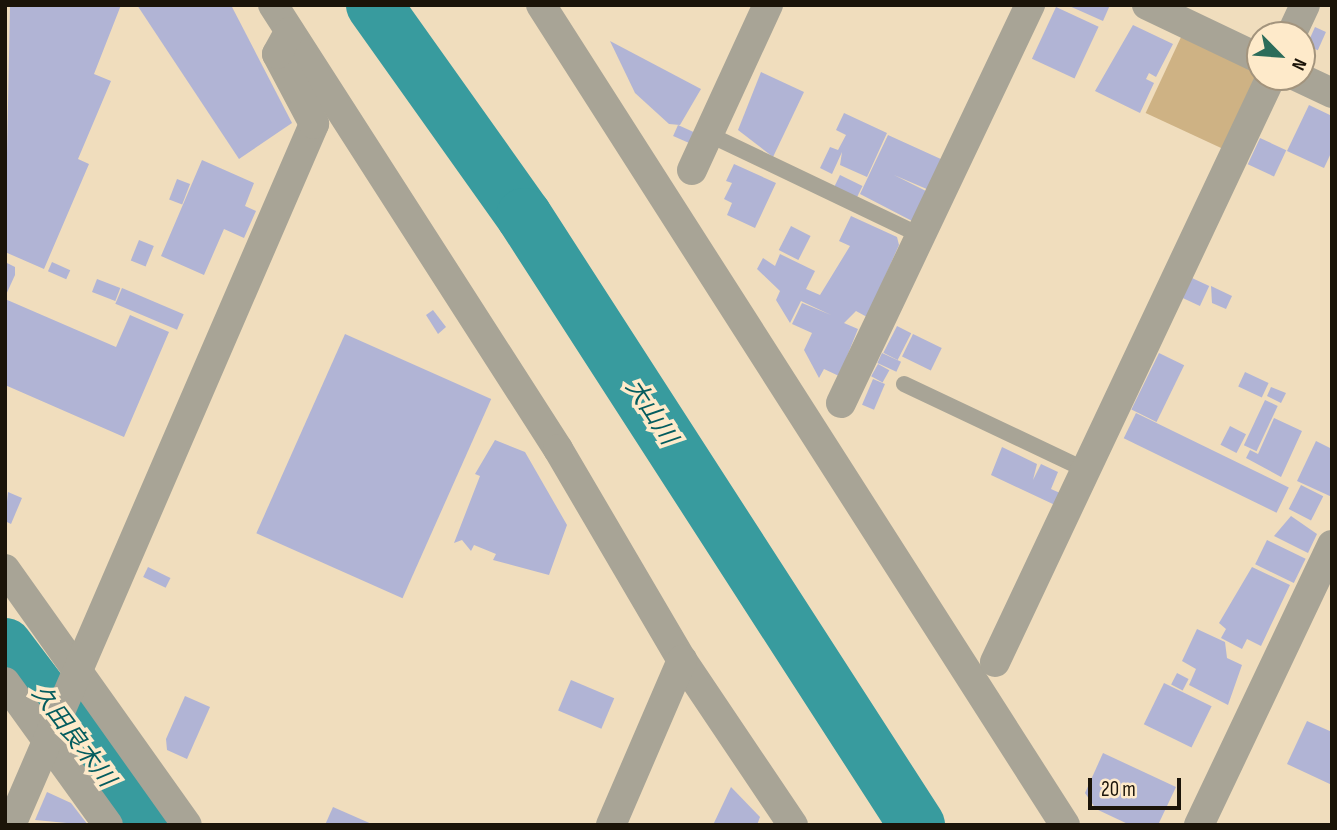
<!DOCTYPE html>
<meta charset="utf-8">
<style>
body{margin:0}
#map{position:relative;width:1337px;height:830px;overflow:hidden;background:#f0ddbd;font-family:"Sofia Sans Condensed","Noto Sans JP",sans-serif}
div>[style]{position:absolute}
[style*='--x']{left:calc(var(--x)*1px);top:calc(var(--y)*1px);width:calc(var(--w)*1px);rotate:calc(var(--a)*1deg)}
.green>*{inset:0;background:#ceb284;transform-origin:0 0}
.river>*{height:56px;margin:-28px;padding:0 28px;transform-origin:28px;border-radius:28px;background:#389b9e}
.building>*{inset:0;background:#b1b4d5;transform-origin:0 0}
.lane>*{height:16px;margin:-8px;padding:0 8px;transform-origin:8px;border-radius:8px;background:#a8a496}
.street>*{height:30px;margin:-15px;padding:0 15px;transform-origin:15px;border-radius:15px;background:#a8a496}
span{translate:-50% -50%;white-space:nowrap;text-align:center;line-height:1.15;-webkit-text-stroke:7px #feeaca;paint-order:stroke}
.water-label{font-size:24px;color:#045c5e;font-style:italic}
.frame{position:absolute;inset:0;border:7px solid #1b1409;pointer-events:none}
.north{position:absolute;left:1246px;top:21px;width:70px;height:70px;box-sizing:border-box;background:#feeaca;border:2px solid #a3947d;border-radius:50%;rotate:115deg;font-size:19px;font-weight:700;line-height:28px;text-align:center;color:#1b1409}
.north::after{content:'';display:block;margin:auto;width:24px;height:32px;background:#2c6c5a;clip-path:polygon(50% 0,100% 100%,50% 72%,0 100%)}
.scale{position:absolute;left:1088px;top:778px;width:93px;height:32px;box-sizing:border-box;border:4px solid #1b1409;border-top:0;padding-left:9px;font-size:21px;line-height:24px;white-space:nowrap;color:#1b1409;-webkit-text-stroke:5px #feeaca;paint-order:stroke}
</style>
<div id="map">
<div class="green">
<i style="left:1182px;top:35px;width:85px;height:86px;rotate:25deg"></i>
</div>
<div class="river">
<i style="--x:374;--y:5;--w:259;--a:54.6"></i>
<i style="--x:524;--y:216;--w:725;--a:57.17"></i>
<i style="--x:5;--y:646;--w:224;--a:53"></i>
</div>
<div class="building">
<i style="clip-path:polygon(10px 5px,121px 5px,94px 74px,111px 81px,78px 159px,89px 164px,44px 269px,5px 252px)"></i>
<i style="clip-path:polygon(137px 5px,231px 5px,292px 123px,239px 159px)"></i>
<i style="clip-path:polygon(1067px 5px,1110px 5px,1103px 21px)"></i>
<i style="left:1056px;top:7px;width:47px;height:57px;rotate:25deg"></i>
<i style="clip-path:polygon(1133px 25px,1173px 44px,1156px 77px,1149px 73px,1146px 79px,1154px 83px,1140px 113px,1095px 91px)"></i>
<i style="left:1315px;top:27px;width:12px;height:20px;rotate:24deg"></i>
<i style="clip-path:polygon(610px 41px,701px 89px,680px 125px,669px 124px,635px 93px)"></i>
<i style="clip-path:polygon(761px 72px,804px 92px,773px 157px,738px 130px)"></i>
<i style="clip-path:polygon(1309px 105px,1332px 116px,1332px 151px,1324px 168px,1287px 151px)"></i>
<i style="clip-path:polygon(844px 113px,887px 133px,867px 177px,840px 165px,842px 152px,832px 174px,820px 168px,830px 147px,838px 150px,846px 135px,836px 130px)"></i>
<i style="left:678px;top:125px;width:20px;height:12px;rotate:24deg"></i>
<i style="clip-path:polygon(888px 135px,943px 160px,929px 190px,894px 175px,928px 192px,914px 222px,860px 194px)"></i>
<i style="left:1260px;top:138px;width:29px;height:29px;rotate:25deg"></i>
<i style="clip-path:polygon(202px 160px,254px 183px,245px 206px,256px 211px,244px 238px,224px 229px,204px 275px,161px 256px)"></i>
<i style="clip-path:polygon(734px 164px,776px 183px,755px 228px,727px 215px,732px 203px,724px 199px,732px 183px,726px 181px)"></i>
<i style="left:840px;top:175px;width:25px;height:13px;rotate:26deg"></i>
<i style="left:177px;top:179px;width:14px;height:22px;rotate:21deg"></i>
<i style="clip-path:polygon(851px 216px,897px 237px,899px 245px,867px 317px,856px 311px,844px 323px,858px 329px,839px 376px,824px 369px,819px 378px,804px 350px,812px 333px,792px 324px,802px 303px,831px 315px,801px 301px,790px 323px,776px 300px,780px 291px,757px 269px,763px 258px,775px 266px,780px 254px,815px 271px,806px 289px,820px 295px,850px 246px,839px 241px)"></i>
<i style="left:791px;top:226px;width:22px;height:27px;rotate:27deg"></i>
<i style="left:139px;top:240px;width:16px;height:22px;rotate:22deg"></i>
<i style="clip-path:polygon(5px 262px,15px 267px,15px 275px,5px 297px)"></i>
<i style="left:52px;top:262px;width:20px;height:10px;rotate:24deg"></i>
<i style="left:1192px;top:278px;width:19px;height:22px;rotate:25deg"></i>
<i style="left:97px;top:279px;width:25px;height:14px;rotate:21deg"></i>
<i style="clip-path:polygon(1211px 286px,1232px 296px,1226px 309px,1212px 303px)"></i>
<i style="left:122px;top:288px;width:67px;height:17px;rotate:23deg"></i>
<i style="clip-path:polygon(5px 299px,116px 347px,130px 315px,169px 332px,124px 437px,5px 385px)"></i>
<i style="clip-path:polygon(433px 310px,446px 327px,438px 334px,426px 315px)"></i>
<i style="left:897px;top:326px;width:16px;height:30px;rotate:27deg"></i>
<i style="left:345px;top:334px;width:160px;height:218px;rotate:24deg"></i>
<i style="left:913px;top:334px;width:32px;height:25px;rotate:26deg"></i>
<i style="left:882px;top:353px;width:21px;height:11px;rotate:25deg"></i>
<i style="left:1159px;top:353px;width:28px;height:63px;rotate:26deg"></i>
<i style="left:878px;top:364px;width:13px;height:14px;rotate:29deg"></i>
<i style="left:1245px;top:372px;width:26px;height:16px;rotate:25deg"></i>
<i style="left:873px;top:379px;width:13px;height:28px;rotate:23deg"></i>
<i style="clip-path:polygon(1271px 387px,1286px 393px,1281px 403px,1267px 396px)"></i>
<i style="left:1265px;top:400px;width:14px;height:50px;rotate:25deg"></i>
<i style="left:1136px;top:413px;width:170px;height:28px;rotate:26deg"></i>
<i style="clip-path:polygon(1274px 418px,1302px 431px,1281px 477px,1246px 458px,1250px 450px,1258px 454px)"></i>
<i style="left:1230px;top:426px;width:18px;height:21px;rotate:27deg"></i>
<i style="clip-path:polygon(495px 440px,525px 452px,567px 525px,549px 575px,493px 560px,496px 554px,474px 545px,471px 551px,462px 540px,454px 543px,480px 476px,475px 474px)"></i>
<i style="clip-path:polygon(1316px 441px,1332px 449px,1332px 497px,1297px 481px)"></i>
<i style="clip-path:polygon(1002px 447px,1037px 464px,1033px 480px,1041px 464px,1058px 472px,1051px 489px,1060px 493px,1055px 505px,991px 475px)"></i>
<i style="left:1301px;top:485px;width:25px;height:27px;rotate:27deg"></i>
<i style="clip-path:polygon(8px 492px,22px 498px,11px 524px,5px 521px)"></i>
<i style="clip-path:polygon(1291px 516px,1317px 534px,1308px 553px,1274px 536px)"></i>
<i style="left:1267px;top:540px;width:43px;height:27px;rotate:26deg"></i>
<i style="left:148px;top:567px;width:25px;height:11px;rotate:26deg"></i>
<i style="clip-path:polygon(1252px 567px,1290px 585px,1261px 646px,1247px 639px,1242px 649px,1221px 638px,1226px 629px,1219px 623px)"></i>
<i style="clip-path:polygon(1197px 629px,1225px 642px,1227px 658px,1242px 665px,1228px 705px,1189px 685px,1196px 669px,1182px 661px)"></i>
<i style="left:1177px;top:673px;width:13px;height:13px;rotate:27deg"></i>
<i style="left:571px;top:680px;width:47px;height:33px;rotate:23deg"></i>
<i style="left:1164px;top:683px;width:53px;height:46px;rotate:26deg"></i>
<i style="clip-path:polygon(185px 696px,210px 707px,187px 759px,167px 750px,166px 739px)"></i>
<i style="clip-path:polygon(1307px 721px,1332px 732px,1332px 785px,1287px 764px)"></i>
<i style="clip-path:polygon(1103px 753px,1176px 787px,1158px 825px,1130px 825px,1096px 809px,1085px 793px)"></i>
<i style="clip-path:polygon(731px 787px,760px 817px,757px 825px,713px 825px)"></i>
<i style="clip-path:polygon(47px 792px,71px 803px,88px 825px,35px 820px)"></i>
<i style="clip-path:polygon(333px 807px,374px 825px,325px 825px)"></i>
</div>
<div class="lane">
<i style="--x:708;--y:134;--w:235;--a:25.5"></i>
<i style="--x:904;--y:384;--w:201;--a:25.3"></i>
</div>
<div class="street">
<i style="--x:273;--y:5;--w:528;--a:57.3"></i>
<i style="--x:558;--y:449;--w:245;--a:59.6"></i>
<i style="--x:682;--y:660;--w:199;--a:56.1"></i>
<i style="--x:541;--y:5;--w:973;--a:57.42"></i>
<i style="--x:1147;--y:5;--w:125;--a:25.5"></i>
<i style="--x:1291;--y:35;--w:33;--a:-65"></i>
<i style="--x:1298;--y:77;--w:38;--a:25"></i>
<i style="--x:692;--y:170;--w:182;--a:-65.3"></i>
<i style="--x:841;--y:403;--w:441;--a:-64.6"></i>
<i style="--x:5;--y:569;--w:314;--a:54.6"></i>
<i style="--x:995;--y:662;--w:647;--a:-64.74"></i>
<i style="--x:5;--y:682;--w:176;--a:54.2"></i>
<i style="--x:11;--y:825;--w:764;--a:-66.62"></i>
<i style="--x:314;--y:124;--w:79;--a:-117.9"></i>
<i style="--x:277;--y:54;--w:25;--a:-61"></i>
<i style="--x:611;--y:825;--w:180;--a:-66.7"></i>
<i style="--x:1199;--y:825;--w:310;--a:-64.6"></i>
</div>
<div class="water-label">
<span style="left:651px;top:412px;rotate:57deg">大山川</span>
<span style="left:73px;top:736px;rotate:53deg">久田良木川</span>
</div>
<div class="frame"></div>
<div class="north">N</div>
<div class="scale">20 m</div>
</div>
